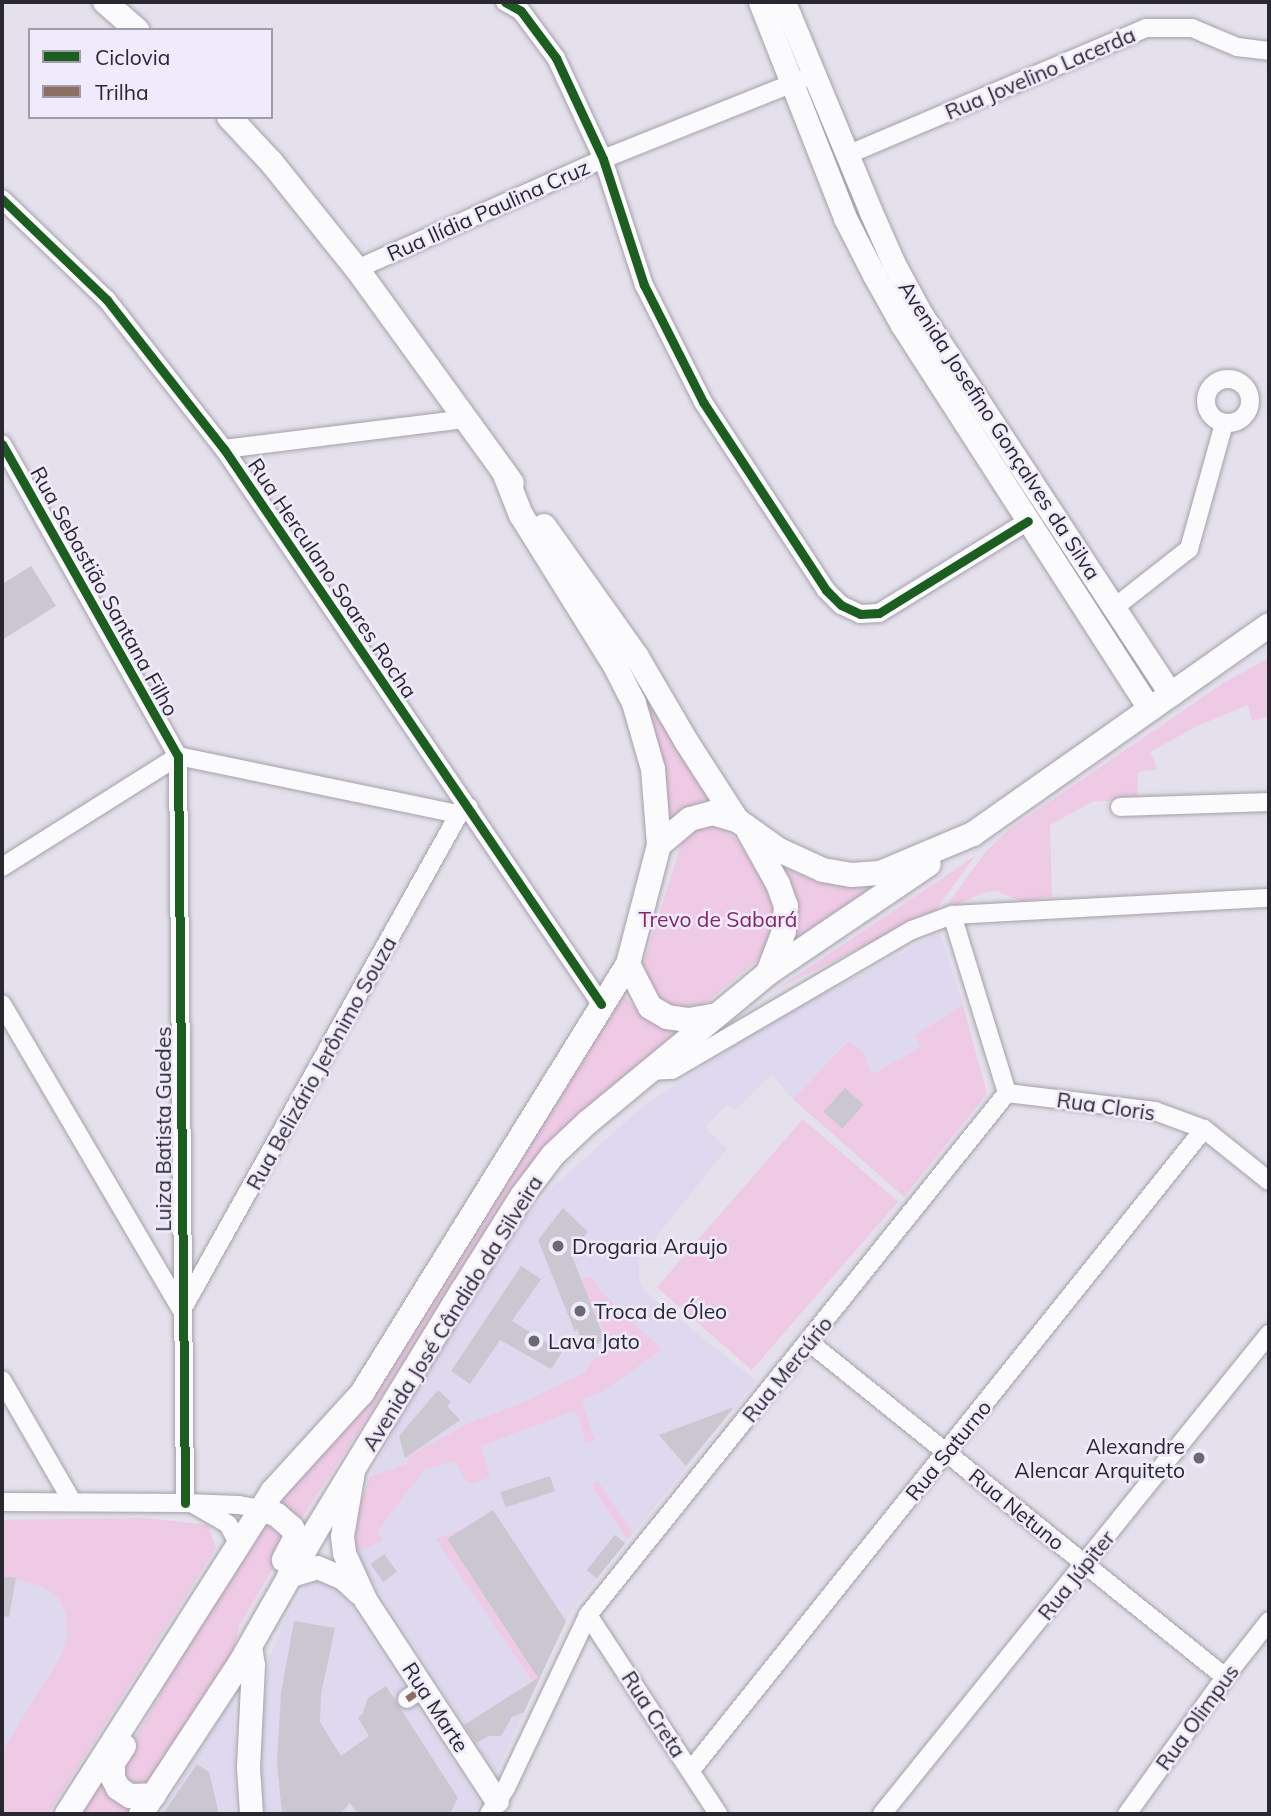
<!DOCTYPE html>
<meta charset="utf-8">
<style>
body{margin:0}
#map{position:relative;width:1271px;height:1816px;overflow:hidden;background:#e4e1ed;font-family:Mulish,sans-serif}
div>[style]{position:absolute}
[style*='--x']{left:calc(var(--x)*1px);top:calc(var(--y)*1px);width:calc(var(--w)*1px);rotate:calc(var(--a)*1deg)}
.built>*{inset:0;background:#ded9ee}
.green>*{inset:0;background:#eecae5;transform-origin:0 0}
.building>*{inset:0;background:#cbc7d0;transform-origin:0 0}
.roads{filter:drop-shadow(0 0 2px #a4a1aa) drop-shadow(0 0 2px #a4a1aa)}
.minor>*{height:18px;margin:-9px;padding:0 9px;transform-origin:9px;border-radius:9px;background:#fbfafc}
.minor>.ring{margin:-9px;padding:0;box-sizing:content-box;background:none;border:18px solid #fbfafc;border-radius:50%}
.tertiary>*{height:23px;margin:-11.5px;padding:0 11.5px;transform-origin:11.5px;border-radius:11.5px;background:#fbfafc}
.secondary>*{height:24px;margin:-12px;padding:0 12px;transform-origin:12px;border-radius:12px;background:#fbfafc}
.quiet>*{height:7px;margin-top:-3.5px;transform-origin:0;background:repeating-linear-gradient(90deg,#8d6e63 0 14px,transparent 0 21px)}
.cycleway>*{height:9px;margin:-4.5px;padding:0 4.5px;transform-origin:4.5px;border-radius:4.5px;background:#1b5e20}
.dots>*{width:19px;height:19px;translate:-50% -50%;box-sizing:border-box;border:4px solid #efeafc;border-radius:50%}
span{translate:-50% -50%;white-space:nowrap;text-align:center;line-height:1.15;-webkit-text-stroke:5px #efeafc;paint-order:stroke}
.street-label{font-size:21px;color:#29272f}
.park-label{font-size:21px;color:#852669}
.poi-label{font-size:21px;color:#29272f}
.left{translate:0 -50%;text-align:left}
.right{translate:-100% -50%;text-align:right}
.frame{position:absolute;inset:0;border:4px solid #29272f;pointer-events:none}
.legend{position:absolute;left:28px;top:28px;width:245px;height:91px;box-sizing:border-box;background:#efeafc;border:2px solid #a09caa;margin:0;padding:9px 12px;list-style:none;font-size:21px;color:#29272f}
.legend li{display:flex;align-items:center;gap:14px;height:35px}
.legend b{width:35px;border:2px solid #a09caa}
</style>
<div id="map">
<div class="built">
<i style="clip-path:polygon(940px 933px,963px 1005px,916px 1035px,921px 1047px,872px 1074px,863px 1052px,847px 1041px,793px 1099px,772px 1075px,735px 1110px,727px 1105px,705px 1128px,727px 1149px,639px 1258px,639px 1280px,645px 1291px,756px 1381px,571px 1611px,496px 1773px,354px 1552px,357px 1513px,370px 1477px,399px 1421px,503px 1243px,547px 1192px,641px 1108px,765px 1025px)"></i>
<i style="clip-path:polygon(145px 1518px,208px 1525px,216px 1548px,48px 1814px,2px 1814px,2px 1520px)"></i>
<i style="clip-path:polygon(322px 1576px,333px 1581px,343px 1595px,481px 1804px,472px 1814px,260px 1814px,261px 1731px,270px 1656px,286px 1618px,305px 1586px)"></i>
<i style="clip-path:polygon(234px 1697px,235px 1814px,160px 1814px)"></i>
</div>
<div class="green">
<i style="clip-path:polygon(809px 93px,845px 174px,1132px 652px,1125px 648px,1094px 606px,939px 367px,870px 251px,807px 96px)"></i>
<i style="clip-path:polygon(608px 632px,693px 776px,717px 806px,671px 821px,663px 768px)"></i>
<i style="clip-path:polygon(1269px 658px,1269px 716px,1252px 721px,1248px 705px,1197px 726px,1150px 752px,1158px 769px,1138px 772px,1137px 799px,1092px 802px,1050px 825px,1052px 896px,1023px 902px,996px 891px,983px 893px,942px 912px,987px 850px,1008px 830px,1225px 682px)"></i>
<i style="clip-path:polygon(706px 824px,723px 828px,736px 839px,758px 872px,771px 896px,775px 914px,770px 942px,760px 958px,702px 1006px,689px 1010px,662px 1008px,641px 972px,683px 838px,687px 833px)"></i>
<i style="clip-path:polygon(975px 856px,935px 911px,775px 990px)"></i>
<i style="clip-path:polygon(778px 866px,817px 882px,852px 887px,881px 885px,791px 946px)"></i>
<i style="clip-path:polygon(621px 990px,629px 1002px,653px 1024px,683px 1032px,573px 1121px,460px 1277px,301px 1519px,277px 1502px)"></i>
<i style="clip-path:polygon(963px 1005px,987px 1094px,904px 1197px,793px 1099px,848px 1041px,863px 1052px,872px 1074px,921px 1047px,915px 1035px)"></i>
<i style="left:803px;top:1119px;width:126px;height:223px;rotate:41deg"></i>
<i style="clip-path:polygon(590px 1276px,605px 1296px,662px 1350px,603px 1391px,581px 1400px,595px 1440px,585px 1443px,580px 1418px,574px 1411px,481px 1446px,490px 1477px,473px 1484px,466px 1481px,455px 1461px,425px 1469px,378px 1530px,383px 1541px,354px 1552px,357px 1513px,370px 1477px,407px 1464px,409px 1456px,469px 1423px,522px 1403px,584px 1373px,593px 1360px,608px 1352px,611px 1346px,580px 1281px)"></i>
<i style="clip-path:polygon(597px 1480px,633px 1533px,627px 1539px,594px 1490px,593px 1484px)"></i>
<i style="clip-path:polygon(145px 1518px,208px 1525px,216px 1548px,48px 1814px,2px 1814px,2px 1751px,63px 1653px,68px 1633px,66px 1613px,58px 1598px,44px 1587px,2px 1575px,2px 1520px)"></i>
<i style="clip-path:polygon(270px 1525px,289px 1541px,239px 1626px,233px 1654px,150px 1785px,135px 1786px,125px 1780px,120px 1762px,159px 1698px,168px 1671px,260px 1529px)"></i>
<i style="clip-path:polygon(464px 1528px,447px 1540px,539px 1680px,536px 1687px,436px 1539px)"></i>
<i style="clip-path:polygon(99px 1780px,104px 1790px,122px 1802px,136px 1806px,130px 1814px,78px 1814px)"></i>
</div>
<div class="building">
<i style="clip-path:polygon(31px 566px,56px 606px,2px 640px,2px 584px)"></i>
<i style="left:845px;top:1088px;width:25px;height:32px;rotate:42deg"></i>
<i style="clip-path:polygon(563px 1208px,588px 1232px,570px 1251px,605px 1340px,586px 1350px,577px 1329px,575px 1332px,538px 1240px)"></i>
<i style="clip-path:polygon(521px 1266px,541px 1279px,512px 1321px,562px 1352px,551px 1369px,500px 1340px,470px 1384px,451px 1371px)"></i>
<i style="clip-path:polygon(438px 1390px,451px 1402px,447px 1406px,460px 1420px,405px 1458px,399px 1436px)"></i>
<i style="clip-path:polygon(734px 1407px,686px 1466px,659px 1435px)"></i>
<i style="left:550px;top:1476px;width:16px;height:52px;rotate:72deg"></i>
<i style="clip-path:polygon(493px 1510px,566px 1621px,524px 1712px,512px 1717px,501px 1736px,489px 1736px,476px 1743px,464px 1725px,538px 1678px,447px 1539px)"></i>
<i style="left:615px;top:1535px;width:13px;height:45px;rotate:39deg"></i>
<i style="left:384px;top:1554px;width:22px;height:17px;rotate:54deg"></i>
<i style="clip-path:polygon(2px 1576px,16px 1578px,9px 1617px,2px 1616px)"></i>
<i style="clip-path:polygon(294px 1621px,335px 1628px,321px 1694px,320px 1722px,341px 1756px,369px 1736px,358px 1718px,362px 1715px,368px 1698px,386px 1686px,458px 1798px,450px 1814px,358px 1814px,350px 1803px,340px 1814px,282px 1814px,277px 1763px,281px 1693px)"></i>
<i style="clip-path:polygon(197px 1764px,209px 1772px,219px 1814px,163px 1814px)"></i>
</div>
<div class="roads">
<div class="minor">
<i style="--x:505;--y:2;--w:18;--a:29"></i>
<i style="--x:521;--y:11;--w:59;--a:53.3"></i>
<i style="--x:556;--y:58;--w:111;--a:65"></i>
<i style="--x:603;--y:159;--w:133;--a:72"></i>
<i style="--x:644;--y:285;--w:131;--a:63.2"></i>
<i style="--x:703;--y:402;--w:225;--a:56.8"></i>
<i style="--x:826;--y:590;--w:21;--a:45"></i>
<i style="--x:841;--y:605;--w:21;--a:25"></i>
<i style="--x:860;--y:614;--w:19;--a:-3"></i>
<i style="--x:879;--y:613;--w:175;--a:-31.7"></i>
<i style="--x:847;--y:155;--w:325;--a:-23"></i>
<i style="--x:1146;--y:28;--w:46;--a:0"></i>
<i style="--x:1192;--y:28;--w:49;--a:22.9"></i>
<i style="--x:1237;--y:47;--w:32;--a:7"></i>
<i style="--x:2;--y:199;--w:146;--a:43.9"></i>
<i style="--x:107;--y:300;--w:189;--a:51.9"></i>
<i style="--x:224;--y:449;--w:671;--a:55.81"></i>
<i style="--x:357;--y:269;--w:269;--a:-24.1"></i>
<i style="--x:603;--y:159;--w:213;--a:-21.8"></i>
<i class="ring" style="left:1206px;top:379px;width:26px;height:26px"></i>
<i style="--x:2;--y:444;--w:358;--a:60.6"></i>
<i style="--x:178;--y:756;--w:747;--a:89.46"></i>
<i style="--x:224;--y:449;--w:244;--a:-7.1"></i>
<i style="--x:1115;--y:607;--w:94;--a:-38.1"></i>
<i style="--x:1189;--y:549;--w:130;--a:-74.4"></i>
<i style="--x:1120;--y:807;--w:149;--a:-1.9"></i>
<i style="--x:2;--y:867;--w:208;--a:-32.2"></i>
<i style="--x:178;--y:756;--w:287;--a:11.7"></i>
<i style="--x:459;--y:814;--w:12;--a:-35"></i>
<i style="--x:952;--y:915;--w:186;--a:72.8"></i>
<i style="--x:2;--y:1004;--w:354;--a:59.6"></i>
<i style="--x:650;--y:1071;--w:22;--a:-3"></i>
<i style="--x:672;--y:1070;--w:278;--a:-30.3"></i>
<i style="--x:912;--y:930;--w:43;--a:-20.6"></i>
<i style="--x:952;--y:915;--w:317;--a:-3.1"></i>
<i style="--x:1007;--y:1093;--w:149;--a:6.9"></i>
<i style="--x:1155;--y:1111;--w:52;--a:20.2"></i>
<i style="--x:1204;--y:1129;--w:83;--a:38.7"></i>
<i style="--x:183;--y:1308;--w:566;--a:-60.81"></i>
<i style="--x:809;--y:1342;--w:534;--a:38.84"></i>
<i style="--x:2;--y:1380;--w:140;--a:60"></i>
<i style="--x:2;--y:1502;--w:183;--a:0.3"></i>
<i style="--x:185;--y:1503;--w:54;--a:2.1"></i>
<i style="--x:239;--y:1505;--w:23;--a:10"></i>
<i style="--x:195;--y:1505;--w:38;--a:30"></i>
<i style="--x:228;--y:1524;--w:24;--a:62"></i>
<i style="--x:588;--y:1615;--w:238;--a:56.8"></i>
<i style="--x:407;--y:1699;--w:19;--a:-35"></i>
<i style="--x:691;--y:1770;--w:821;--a:-51.33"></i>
<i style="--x:489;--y:1814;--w:31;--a:-57"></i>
<i style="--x:506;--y:1788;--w:191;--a:-64.6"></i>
<i style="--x:588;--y:1615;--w:669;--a:-51.25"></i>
<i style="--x:882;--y:1814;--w:617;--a:-51.12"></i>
<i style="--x:1127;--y:1814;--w:168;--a:-54.4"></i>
<i style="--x:1225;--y:1677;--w:71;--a:-51.8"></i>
</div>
<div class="tertiary">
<i style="--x:760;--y:2;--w:232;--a:68.5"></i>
<i style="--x:845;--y:218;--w:64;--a:63"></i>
<i style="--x:874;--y:275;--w:57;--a:60.8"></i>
<i style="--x:902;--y:325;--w:457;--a:57.2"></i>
<i style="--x:784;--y:2;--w:225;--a:67.5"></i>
<i style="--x:870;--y:210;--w:59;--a:66"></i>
<i style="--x:894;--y:264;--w:57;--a:61.6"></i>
<i style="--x:921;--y:314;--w:455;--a:56.7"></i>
<i style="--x:353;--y:1471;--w:66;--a:99.6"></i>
<i style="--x:342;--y:1536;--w:17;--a:83"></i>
<i style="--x:344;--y:1553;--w:53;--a:65.4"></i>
<i style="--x:366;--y:1601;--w:239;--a:56.8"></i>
<i style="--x:288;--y:1576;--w:30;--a:-17"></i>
<i style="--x:317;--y:1567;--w:28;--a:23"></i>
<i style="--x:343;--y:1578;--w:22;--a:43"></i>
<i style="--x:250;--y:1646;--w:19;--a:81"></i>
<i style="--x:253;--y:1665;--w:102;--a:92.8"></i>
<i style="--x:248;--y:1767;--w:47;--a:86.3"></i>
</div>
<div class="secondary">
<i style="--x:105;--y:2;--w:43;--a:41.2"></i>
<i style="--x:229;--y:117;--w:63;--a:46.9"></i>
<i style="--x:272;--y:163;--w:136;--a:51.3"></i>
<i style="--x:357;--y:269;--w:264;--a:54.1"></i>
<i style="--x:544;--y:526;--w:161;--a:54.6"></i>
<i style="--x:637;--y:657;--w:97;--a:59.7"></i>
<i style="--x:686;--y:741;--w:94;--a:57.2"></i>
<i style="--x:737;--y:820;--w:52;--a:35.5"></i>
<i style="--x:779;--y:850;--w:48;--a:24.4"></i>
<i style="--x:823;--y:870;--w:28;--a:10"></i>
<i style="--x:851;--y:875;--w:29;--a:-4"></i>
<i style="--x:880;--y:873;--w:101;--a:-22.8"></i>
<i style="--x:973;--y:834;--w:362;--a:-35.2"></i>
<i style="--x:749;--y:832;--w:60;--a:60.9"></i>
<i style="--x:778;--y:884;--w:23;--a:70"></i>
<i style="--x:786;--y:906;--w:25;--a:95"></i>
<i style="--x:784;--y:931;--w:45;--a:110.9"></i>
<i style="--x:659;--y:845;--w:40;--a:-40"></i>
<i style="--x:690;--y:819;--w:23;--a:-15"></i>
<i style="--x:712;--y:813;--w:26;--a:16"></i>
<i style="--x:628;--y:964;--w:48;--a:62.9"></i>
<i style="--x:650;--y:1007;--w:20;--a:30"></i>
<i style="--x:667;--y:1017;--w:22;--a:8"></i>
<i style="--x:689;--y:1020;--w:27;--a:-10"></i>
<i style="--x:262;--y:1509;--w:16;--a:22"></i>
<i style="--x:277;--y:1515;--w:20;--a:41"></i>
<i style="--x:292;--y:1528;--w:10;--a:66"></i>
<i style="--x:296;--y:1537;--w:26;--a:118"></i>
<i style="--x:124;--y:1746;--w:20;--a:123"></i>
<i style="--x:113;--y:1763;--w:15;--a:90"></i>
<i style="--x:113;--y:1778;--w:11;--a:63"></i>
<i style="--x:118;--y:1788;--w:14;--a:34"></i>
<i style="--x:130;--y:1796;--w:24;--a:-2"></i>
<i style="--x:67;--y:1814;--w:382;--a:-57.5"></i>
<i style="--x:272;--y:1492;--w:134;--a:-47.7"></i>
<i style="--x:362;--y:1393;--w:505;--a:-58.2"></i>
<i style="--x:628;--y:964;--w:123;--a:-75.4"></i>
<i style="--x:659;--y:845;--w:76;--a:-94.5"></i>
<i style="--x:653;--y:769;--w:69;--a:-106.1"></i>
<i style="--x:634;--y:703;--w:38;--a:-117"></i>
<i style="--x:617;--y:669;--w:181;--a:-121.9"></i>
<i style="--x:521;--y:515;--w:46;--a:-111.6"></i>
<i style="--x:141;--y:1814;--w:184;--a:-56.7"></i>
<i style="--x:242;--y:1660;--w:147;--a:-60.3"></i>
<i style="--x:315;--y:1532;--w:284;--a:-58.6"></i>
<i style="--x:463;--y:1290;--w:111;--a:-57.9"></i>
<i style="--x:522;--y:1196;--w:51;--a:-52.9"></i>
<i style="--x:553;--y:1155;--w:48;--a:-43.3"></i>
<i style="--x:588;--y:1122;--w:234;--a:-39.6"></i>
<i style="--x:768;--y:973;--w:194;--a:-34.1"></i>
</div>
</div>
<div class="quiet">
<i style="--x:407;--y:1699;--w:19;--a:-35"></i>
</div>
<div class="cycleway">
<i style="--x:505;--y:2;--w:18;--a:29"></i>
<i style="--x:521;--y:11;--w:59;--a:53.3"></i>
<i style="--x:556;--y:58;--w:111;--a:65"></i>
<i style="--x:603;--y:159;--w:133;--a:72"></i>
<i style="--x:644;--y:285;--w:131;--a:63.2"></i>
<i style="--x:703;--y:402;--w:225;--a:56.8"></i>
<i style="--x:826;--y:590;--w:21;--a:45"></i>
<i style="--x:841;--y:605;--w:21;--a:25"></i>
<i style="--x:860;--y:614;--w:19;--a:-3"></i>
<i style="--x:879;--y:613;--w:175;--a:-31.7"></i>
<i style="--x:2;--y:199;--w:146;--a:43.9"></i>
<i style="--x:107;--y:300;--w:189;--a:51.9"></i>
<i style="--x:224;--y:449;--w:671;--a:55.81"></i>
<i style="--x:2;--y:444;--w:358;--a:60.6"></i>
<i style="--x:178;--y:756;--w:747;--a:89.46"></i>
</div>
<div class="dots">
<i style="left:558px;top:1246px;background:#6a6872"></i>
<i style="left:580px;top:1311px;background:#6a6872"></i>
<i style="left:534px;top:1341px;background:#6a6872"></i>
<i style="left:1199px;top:1458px;background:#6a6872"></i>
</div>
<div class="street-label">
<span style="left:1040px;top:73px;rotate:-23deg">Rua Jovelino Lacerda</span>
<span style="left:488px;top:210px;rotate:-24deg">Rua Ilídia Paulina Cruz</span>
<span style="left:1000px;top:430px;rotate:57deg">Avenida Josefino Gonçalves da Silva</span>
<span style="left:333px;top:578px;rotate:56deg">Rua Herculano Soares Rocha</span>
<span style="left:105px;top:591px;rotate:61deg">Rua Sebastião Santana Filho</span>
<span style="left:321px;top:1063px;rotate:-61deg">Rua Belizário Jerônimo Souza</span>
<span style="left:1106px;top:1106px;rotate:8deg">Rua Cloris</span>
<span style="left:163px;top:1129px;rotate:-90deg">Luiza Batista Guedes</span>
<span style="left:452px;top:1313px;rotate:-58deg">Avenida José Cândido da Silveira</span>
<span style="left:787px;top:1369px;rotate:-51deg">Rua Mercúrio</span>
<span style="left:948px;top:1450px;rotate:-51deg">Rua Saturno</span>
<span style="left:1017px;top:1509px;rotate:39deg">Rua Netuno</span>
<span style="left:1076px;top:1575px;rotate:-51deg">Rua Júpiter</span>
<span style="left:436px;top:1707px;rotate:57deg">Rua Marte</span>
<span style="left:654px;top:1714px;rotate:57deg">Rua Creta</span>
<span style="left:1197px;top:1717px;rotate:-54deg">Rua Olimpus</span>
</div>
<div class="park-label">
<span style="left:718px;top:919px">Trevo de Sabará</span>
</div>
<div class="poi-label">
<span class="left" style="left:572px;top:1246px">Drogaria Araujo</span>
<span class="left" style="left:594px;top:1311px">Troca de Óleo</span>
<span class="left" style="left:548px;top:1341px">Lava Jato</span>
<span class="right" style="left:1185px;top:1458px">Alexandre<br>Alencar Arquiteto</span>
</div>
<div class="frame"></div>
<ul class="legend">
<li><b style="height:9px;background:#1b5e20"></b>Ciclovia</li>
<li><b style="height:9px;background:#8d6e63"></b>Trilha</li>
</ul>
</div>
